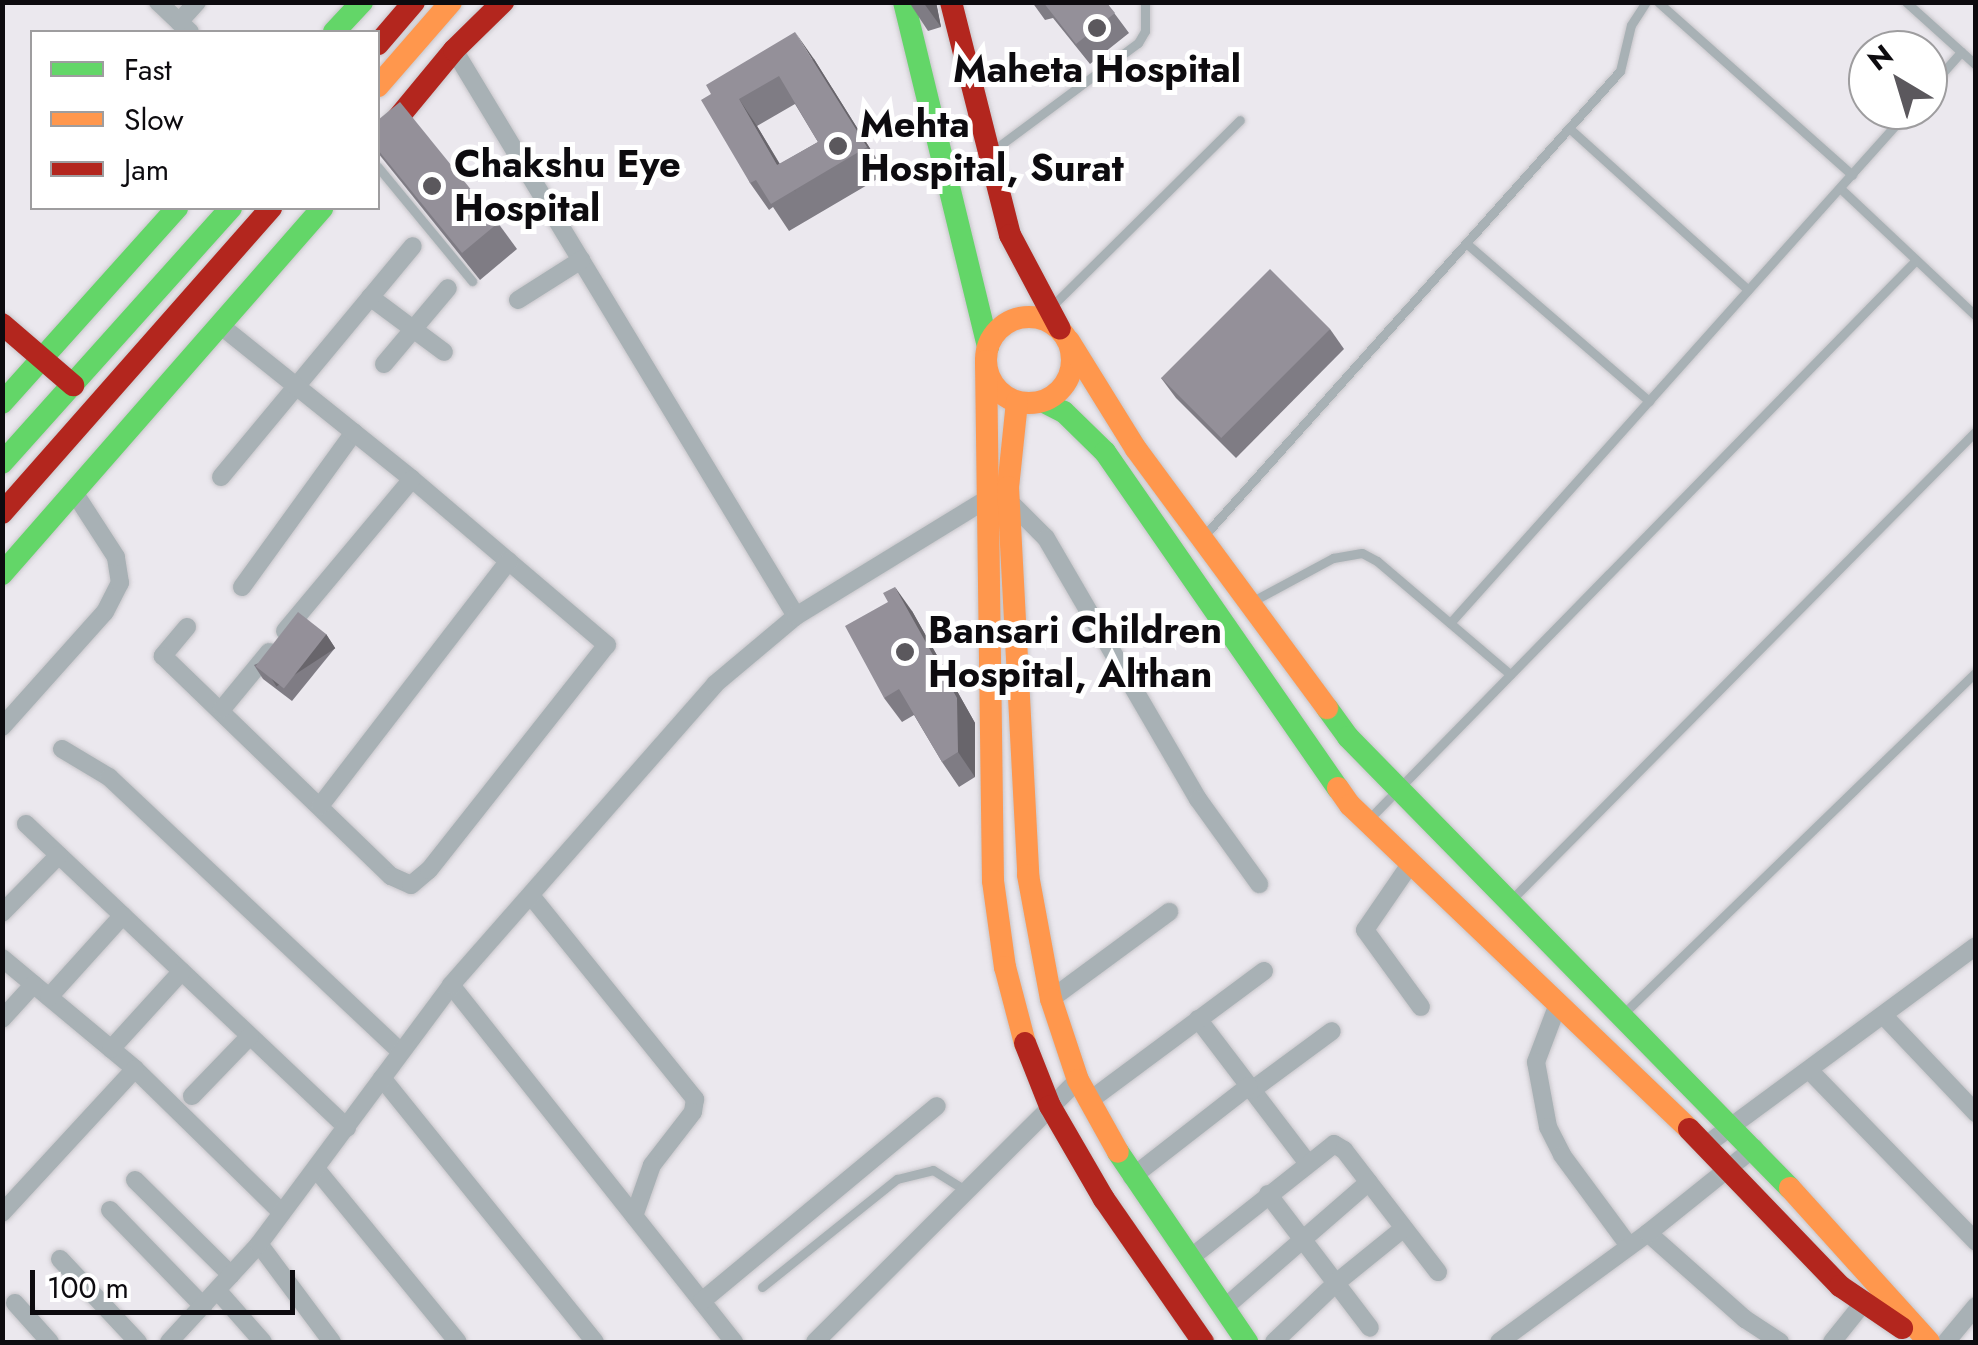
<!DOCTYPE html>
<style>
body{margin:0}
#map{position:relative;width:1978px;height:1345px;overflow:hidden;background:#ebe8ee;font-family:Jost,sans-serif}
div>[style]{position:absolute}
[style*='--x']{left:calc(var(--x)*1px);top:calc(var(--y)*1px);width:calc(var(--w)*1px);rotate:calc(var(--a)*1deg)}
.roads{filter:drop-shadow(0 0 2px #c7c5c9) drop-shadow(0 0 2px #c7c5c9)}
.lane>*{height:9px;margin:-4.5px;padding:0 4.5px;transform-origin:4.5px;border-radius:4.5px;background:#a8b1b5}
.street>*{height:18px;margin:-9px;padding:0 9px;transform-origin:9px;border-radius:9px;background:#a8b1b5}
.fast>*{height:22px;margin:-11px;padding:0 11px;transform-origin:11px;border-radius:11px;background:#63d668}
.slow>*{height:22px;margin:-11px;padding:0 11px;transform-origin:11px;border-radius:11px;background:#ff974d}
.slow>.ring{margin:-11px;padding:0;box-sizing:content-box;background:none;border:22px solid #ff974d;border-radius:50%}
.jam>*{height:22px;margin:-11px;padding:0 11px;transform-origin:11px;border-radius:11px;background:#b3261e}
.wall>*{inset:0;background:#7f7c84}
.shaded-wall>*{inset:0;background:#68656b;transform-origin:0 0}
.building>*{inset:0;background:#949099;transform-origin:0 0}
.dots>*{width:28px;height:28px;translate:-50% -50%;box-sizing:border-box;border:5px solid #fff;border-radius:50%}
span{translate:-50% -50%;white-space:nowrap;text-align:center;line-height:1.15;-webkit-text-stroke:10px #fff;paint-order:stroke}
.poi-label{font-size:38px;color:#0d0b0f;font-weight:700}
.left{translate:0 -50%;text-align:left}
.frame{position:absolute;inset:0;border:5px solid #0d0b0f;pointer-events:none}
.legend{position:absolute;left:30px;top:30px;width:350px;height:180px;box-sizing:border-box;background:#fff;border:2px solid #9e9d9f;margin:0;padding:12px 18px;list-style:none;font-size:30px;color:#0d0b0f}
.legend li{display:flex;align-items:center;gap:20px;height:50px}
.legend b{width:50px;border:2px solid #9e9d9f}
.north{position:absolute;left:1848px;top:30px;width:100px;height:100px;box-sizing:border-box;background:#fff;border:2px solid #9e9d9f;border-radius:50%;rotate:322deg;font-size:28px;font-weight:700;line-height:40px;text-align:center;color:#0d0b0f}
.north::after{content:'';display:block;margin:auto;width:35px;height:45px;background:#5b585d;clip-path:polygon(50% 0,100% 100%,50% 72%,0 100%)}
.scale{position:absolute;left:30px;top:1270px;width:265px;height:45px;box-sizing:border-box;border:5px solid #0d0b0f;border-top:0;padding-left:12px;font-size:30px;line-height:35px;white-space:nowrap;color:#0d0b0f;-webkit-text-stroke:8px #fff;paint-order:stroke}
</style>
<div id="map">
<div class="roads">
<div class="lane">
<i style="--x:1658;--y:2;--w:260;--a:41.7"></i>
<i style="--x:1906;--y:2;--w:94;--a:42"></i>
<i style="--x:1928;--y:89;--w:50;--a:-48.3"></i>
<i style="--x:1569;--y:128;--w:241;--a:42.1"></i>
<i style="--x:991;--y:152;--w:183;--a:-36.6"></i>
<i style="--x:1138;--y:43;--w:14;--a:-60"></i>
<i style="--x:1145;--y:31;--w:29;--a:-90"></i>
<i style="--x:378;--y:167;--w:148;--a:50.5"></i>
<i style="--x:1840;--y:188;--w:187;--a:43.3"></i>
<i style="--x:1466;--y:243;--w:242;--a:40.8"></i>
<i style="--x:1050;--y:308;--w:267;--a:-44.7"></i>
<i style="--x:1203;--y:537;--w:625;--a:-48.18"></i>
<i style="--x:1620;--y:71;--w:47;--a:-76.6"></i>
<i style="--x:1631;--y:25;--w:27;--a:-57"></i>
<i style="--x:1253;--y:601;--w:91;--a:-28.3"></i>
<i style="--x:1333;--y:558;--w:29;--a:-10"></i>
<i style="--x:1362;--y:553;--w:17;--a:28"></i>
<i style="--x:1377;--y:561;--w:175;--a:40.4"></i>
<i style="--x:1450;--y:623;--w:688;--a:-48.18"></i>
<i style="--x:1369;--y:819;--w:782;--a:-45.62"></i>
<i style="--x:1513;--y:898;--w:658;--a:-45.25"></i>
<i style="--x:1623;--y:1014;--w:492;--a:-44.1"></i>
<i style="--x:762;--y:1287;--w:173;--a:-38.7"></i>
<i style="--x:897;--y:1179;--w:37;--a:-14"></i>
<i style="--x:933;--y:1170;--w:39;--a:32"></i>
</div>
<div class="street">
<i style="--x:158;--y:2;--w:44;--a:43.2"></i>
<i style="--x:179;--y:22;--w:27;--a:-48"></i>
<i style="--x:454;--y:50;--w:661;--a:58.86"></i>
<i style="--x:370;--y:297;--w:92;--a:36.6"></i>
<i style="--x:518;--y:300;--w:75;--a:-32.4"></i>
<i style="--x:384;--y:364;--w:99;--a:-49.9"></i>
<i style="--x:221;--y:477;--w:300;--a:-50.3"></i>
<i style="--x:1009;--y:501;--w:52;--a:45"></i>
<i style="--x:1046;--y:538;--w:302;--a:59.8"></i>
<i style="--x:1198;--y:799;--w:105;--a:54.3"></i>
<i style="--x:242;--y:587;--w:191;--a:-54.1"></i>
<i style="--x:187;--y:627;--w:38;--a:130"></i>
<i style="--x:163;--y:656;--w:317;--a:44"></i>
<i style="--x:391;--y:876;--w:22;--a:24"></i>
<i style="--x:411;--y:885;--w:23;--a:-40"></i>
<i style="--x:429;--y:870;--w:287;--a:-51.7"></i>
<i style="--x:607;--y:645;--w:256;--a:-139.6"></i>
<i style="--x:412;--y:479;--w:243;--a:-141.3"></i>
<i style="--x:285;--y:631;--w:198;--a:-50.1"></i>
<i style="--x:222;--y:709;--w:74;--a:-50.5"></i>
<i style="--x:2;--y:727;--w:154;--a:-48.2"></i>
<i style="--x:105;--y:612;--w:33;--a:-63"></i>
<i style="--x:120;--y:583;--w:26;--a:-99"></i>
<i style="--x:116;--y:557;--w:77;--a:-122.9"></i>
<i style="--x:62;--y:749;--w:55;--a:30.8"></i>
<i style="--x:109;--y:777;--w:400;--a:43.3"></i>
<i style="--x:320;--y:806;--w:309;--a:-52.4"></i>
<i style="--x:26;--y:824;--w:442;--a:43.4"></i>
<i style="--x:1411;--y:863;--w:81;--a:124.5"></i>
<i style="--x:1365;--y:930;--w:95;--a:54"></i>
<i style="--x:532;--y:897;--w:260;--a:51.1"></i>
<i style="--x:695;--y:1099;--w:13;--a:99"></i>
<i style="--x:693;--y:1112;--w:67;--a:127.7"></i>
<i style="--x:652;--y:1165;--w:54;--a:109.4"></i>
<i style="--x:2;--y:913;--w:81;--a:-45.5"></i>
<i style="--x:2;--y:958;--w:173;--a:39.8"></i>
<i style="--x:135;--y:1069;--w:204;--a:44.4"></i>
<i style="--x:451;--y:985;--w:456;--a:51.6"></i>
<i style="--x:49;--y:997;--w:110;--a:-47.9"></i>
<i style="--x:1051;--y:999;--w:147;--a:-36.4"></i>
<i style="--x:1558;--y:1004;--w:62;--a:110.8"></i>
<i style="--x:1536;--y:1062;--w:66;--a:79.5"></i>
<i style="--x:1548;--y:1127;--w:31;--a:63"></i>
<i style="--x:1562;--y:1155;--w:113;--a:53.6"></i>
<i style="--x:1884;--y:1016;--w:134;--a:46.5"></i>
<i style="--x:2;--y:1019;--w:47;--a:-47.6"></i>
<i style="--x:1198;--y:1019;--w:180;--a:52.7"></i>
<i style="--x:111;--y:1049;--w:105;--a:-47.7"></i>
<i style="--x:1809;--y:1070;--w:240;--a:45.8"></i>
<i style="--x:382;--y:1078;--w:339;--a:51.1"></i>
<i style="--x:1252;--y:1090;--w:99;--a:-36.4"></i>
<i style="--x:192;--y:1096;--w:83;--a:-46"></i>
<i style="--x:1089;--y:1101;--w:218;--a:-36.6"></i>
<i style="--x:1706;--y:1145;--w:335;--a:-36.4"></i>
<i style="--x:317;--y:1170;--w:222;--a:50.7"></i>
<i style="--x:1132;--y:1177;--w:148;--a:-37.9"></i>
<i style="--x:135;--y:1180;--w:135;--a:44.7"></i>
<i style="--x:1268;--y:1194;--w:168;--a:52.7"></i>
<i style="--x:110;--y:1210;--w:134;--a:45.9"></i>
<i style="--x:2;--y:1213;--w:196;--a:-47.3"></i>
<i style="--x:1648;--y:1233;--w:130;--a:41.6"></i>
<i style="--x:1745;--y:1319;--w:42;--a:33.3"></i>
<i style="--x:259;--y:1244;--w:122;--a:53.3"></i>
<i style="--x:60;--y:1259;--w:114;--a:46.8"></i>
<i style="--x:1189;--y:1259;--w:185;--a:-38.4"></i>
<i style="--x:1334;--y:1144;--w:12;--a:31"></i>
<i style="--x:1344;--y:1150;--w:154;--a:52.4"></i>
<i style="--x:217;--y:1290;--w:69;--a:48.5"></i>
<i style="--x:702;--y:1301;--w:305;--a:-39.7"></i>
<i style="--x:15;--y:1303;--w:52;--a:48.1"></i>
<i style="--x:1224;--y:1308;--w:192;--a:-41"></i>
<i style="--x:169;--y:1342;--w:133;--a:-47.4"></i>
<i style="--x:259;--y:1244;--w:322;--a:-53.4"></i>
<i style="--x:451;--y:985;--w:400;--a:-48.7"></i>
<i style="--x:715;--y:684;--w:106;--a:-40"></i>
<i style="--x:796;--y:616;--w:233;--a:-31.5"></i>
<i style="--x:815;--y:1342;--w:371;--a:-44.9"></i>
<i style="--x:1274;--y:1342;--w:86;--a:-43.6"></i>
<i style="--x:1336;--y:1283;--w:87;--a:-39"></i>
<i style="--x:1499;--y:1342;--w:185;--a:-36.2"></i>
<i style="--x:1648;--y:1233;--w:136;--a:-38.7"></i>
<i style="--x:1832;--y:1342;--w:51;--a:-51.3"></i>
<i style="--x:1946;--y:1342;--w:47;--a:-50.2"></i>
</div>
<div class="fast">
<i style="--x:904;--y:2;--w:355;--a:76.3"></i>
<i style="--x:334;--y:32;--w:41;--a:-47"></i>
<i style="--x:1044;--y:402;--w:22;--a:27"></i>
<i style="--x:1064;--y:412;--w:57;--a:44.3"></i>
<i style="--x:1105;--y:452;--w:409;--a:55.3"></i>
<i style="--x:2;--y:403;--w:262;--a:-48.1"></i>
<i style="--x:2;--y:463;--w:343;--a:-48.1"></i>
<i style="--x:2;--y:574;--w:486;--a:-48.8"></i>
<i style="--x:1327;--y:708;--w:36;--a:54"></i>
<i style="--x:1348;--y:737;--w:631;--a:45.58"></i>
<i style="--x:1118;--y:1152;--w:230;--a:55.8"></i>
</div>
<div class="slow">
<i style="--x:378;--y:86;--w:111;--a:-49"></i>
<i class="ring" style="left:986px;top:317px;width:64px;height:64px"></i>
<i style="--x:1069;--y:341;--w:127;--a:58.2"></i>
<i style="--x:1136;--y:449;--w:322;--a:53.6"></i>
<i style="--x:986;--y:361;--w:520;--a:89.23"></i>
<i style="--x:993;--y:881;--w:87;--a:82.1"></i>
<i style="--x:1005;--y:967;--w:79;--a:75.3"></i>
<i style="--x:1017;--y:402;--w:85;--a:96"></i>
<i style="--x:1008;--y:487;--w:389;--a:87"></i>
<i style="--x:1028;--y:875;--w:126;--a:79.5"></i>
<i style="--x:1051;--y:999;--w:85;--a:71.6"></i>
<i style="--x:1078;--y:1080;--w:82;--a:60.9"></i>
<i style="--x:1338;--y:788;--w:21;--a:55"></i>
<i style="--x:1350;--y:805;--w:469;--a:43.7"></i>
<i style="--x:1790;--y:1188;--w:207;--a:47.9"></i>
</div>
<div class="jam">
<i style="--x:951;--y:2;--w:240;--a:75.8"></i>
<i style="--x:1010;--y:235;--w:106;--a:62"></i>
<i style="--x:378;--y:44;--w:55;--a:-49.4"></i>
<i style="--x:378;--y:142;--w:119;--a:-50.4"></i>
<i style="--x:454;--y:50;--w:69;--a:-44.4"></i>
<i style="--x:2;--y:324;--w:94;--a:40.7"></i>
<i style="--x:2;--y:513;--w:407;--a:-48.6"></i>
<i style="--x:1025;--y:1043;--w:68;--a:68.4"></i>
<i style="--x:1050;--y:1106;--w:108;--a:59.9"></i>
<i style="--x:1104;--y:1199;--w:174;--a:55.3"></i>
<i style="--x:1689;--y:1129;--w:218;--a:46.1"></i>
<i style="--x:1840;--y:1286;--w:75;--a:34.1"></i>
</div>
</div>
<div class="wall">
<i style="clip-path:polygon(909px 2px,936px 2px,941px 27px,928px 31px)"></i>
<i style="clip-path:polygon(1032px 2px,1106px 2px,1129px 33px,1090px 64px,1053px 18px,1045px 20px)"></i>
<i style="clip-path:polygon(evenodd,814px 59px,886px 174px,789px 231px,773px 207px,769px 210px,750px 183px,711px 94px,814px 59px,795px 104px,818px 142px,780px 164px,757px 126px,795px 104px)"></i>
<i style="clip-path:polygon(378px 120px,498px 223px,517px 249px,480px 280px,378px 153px)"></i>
<i style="clip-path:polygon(1330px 329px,1344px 349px,1236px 458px,1176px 398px,1161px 378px)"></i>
<i style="clip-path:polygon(912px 611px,975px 723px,975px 777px,959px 787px,942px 762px,914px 715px,902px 722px,884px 698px)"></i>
<i style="clip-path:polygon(326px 634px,335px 648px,292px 701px,263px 679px,254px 665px)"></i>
</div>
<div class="shaded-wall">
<i style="clip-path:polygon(923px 2px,936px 2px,941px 27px)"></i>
<i style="clip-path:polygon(795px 32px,814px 59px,886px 174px,867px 147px)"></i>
<i style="clip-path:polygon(739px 99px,757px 126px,796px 192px,777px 165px)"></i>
<i style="clip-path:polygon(895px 587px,912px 611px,975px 723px,975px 777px,958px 752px)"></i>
<i style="left:326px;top:634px;width:17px;height:70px;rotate:57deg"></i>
</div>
<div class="building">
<i style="clip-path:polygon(1043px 2px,1106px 2px,1115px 13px,1076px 44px)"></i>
<i style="clip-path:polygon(evenodd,795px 32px,867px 147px,771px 204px,756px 180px,750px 183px,701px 100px,711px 94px,706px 85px,795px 32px,779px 76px,818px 142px,777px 165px,739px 99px,779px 76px)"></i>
<i style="clip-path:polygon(400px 102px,498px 223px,462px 253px,378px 150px,378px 120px)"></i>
<i style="left:1270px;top:269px;width:85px;height:154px;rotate:45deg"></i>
<i style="clip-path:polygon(895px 587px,957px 698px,958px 752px,942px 762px,899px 689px,884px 698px,845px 626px,888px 602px,883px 593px)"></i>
<i style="left:298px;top:612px;width:36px;height:69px;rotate:38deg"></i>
</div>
<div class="dots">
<i style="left:1097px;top:28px;background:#5b585d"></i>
<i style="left:838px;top:146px;background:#5b585d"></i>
<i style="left:432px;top:186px;background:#5b585d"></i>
<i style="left:905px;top:652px;background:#5b585d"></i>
</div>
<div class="poi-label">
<span style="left:1097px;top:69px">Maheta Hospital</span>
<span class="left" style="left:860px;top:146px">Mehta<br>Hospital, Surat</span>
<span class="left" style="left:454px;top:186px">Chakshu Eye<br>Hospital</span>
<span class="left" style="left:928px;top:652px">Bansari Children<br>Hospital, Althan</span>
</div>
<div class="frame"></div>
<ul class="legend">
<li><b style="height:12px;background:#63d668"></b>Fast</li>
<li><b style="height:12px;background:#ff974d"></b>Slow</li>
<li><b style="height:12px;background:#b3261e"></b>Jam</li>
</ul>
<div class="north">N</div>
<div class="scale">100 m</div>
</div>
